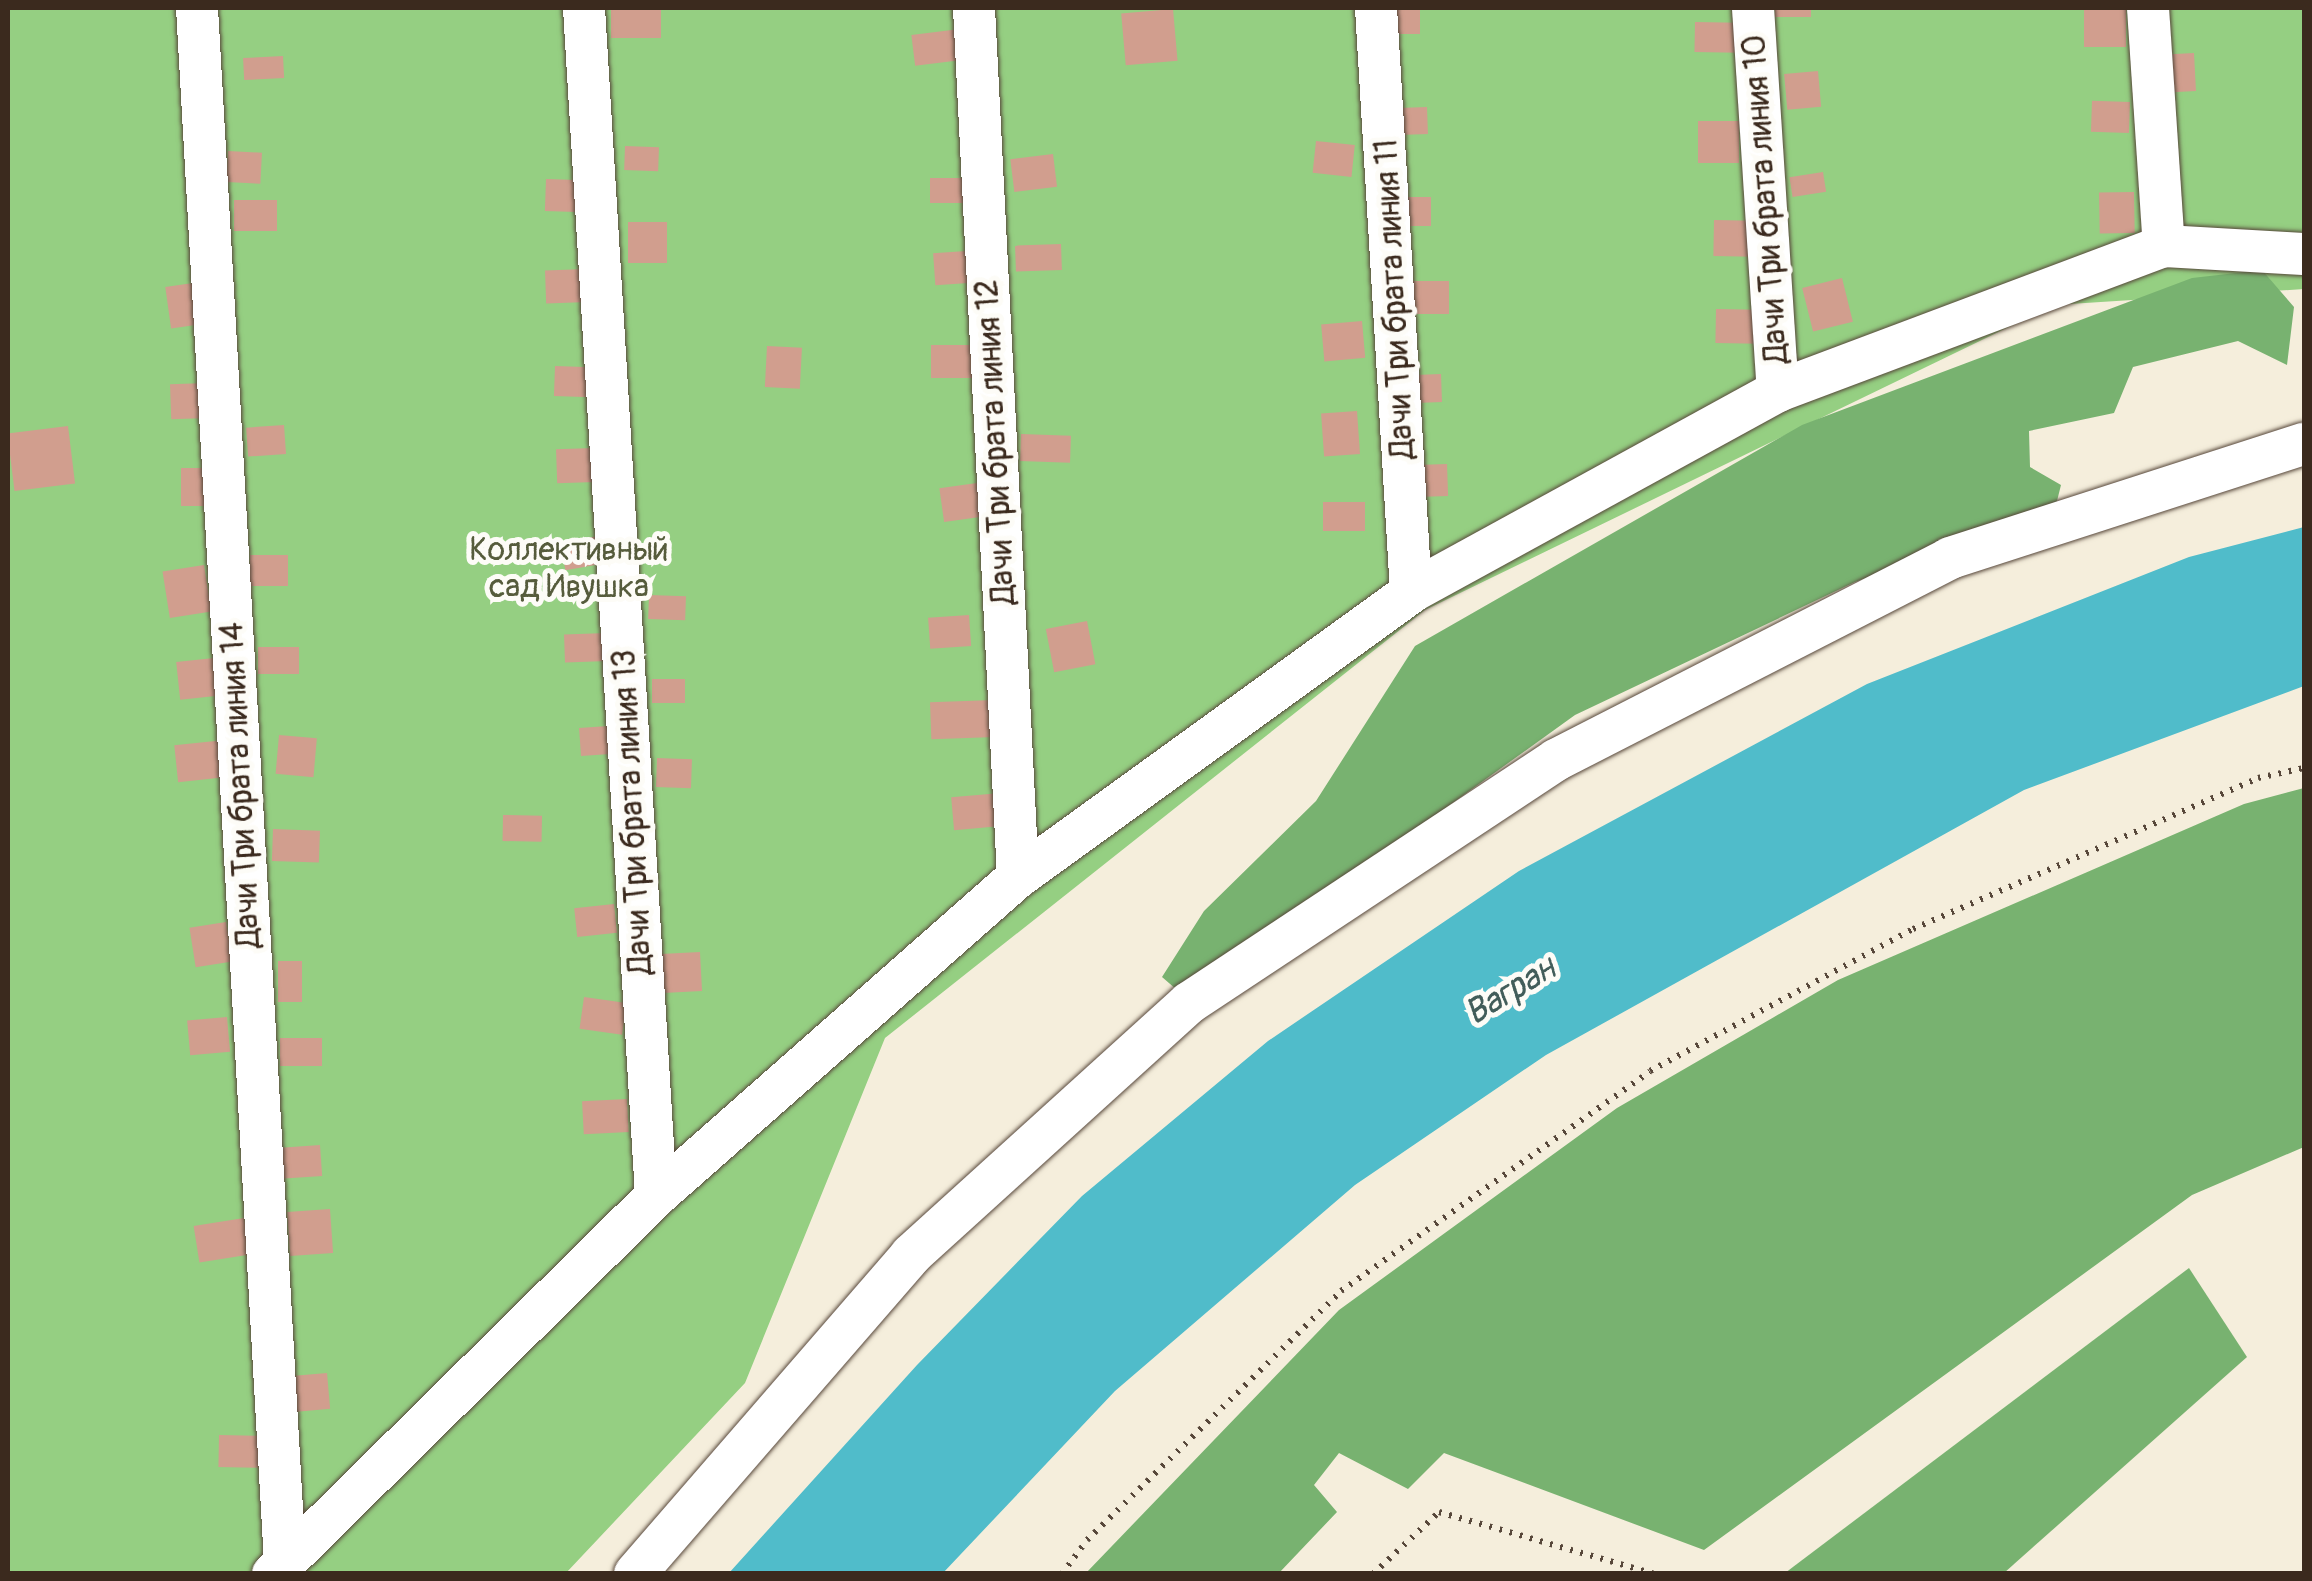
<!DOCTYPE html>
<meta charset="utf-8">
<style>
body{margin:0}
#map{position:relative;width:2312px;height:1581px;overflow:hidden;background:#f5eedc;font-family:Pangolin,sans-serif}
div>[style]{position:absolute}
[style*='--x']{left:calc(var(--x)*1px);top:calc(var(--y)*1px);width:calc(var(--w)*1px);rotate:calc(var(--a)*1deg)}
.green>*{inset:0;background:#95cf82}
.forest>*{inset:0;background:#78b270}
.water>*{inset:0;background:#50bcca}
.building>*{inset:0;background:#d19e8e;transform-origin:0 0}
.path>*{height:6px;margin-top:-3px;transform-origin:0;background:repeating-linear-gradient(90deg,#57473a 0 2.5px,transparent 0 10.5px)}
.roads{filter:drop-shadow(0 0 2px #57473a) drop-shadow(0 0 2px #57473a)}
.minor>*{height:42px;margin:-21px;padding:0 21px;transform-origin:21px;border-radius:21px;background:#fff}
span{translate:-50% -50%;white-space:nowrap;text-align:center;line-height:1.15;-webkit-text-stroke:10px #fdfcf7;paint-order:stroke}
.street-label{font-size:32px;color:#3b2a1e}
.park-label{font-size:32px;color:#565c3c}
.water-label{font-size:35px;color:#425d5a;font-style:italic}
.frame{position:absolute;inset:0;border:10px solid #3b2a1e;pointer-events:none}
</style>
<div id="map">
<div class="green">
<i style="clip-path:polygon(8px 8px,2304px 8px,2304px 289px,2054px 305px,1425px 610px,885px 1038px,745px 1383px,566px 1573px,8px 1574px)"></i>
</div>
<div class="forest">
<i style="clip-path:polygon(2262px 270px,2294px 307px,2287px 365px,2238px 341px,2133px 367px,2114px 413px,2029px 431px,2030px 467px,2061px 485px,2055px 509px,1855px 582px,1575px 715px,1184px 996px,1162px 977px,1204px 911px,1316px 801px,1415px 646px,1802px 425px,2192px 278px)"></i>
<i style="clip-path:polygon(2304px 788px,2304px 1147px,2192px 1195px,1704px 1550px,1444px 1453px,1408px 1489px,1339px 1453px,1314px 1485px,1337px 1512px,1279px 1573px,1086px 1573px,1339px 1310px,1617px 1108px,1838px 980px,2244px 804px)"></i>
<i style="clip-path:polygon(2189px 1268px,2247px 1357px,2004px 1573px,1785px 1573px)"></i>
</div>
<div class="water">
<i style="clip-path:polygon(2304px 527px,2304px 686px,2024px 790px,1546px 1055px,1355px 1185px,1115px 1391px,943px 1573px,729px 1573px,917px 1365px,1082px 1196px,1268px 1041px,1519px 871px,1867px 684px,2189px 557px)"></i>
</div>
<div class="building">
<i style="left:611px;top:8px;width:50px;height:30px"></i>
<i style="left:1384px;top:8px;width:36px;height:26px"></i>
<i style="left:1775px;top:8px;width:36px;height:9px"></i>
<i style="left:2084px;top:8px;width:42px;height:39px"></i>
<i style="left:1173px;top:9px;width:52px;height:52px;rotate:85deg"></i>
<i style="left:1695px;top:22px;width:44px;height:30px;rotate:1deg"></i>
<i style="left:960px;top:29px;width:31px;height:49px;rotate:83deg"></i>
<i style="left:2194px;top:53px;width:38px;height:38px;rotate:87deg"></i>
<i style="left:283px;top:56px;width:22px;height:40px;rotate:87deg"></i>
<i style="left:1818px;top:71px;width:36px;height:34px;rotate:85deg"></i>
<i style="left:2130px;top:102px;width:31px;height:38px;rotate:92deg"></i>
<i style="left:1427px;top:107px;width:27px;height:36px;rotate:88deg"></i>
<i style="left:1698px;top:121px;width:41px;height:42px"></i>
<i style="left:1316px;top:141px;width:39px;height:32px;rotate:6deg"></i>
<i style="left:625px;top:146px;width:34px;height:24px;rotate:2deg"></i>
<i style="left:228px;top:151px;width:34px;height:31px;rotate:3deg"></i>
<i style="left:1053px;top:154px;width:33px;height:43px;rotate:83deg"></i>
<i style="left:1823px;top:172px;width:20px;height:34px;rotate:81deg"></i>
<i style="left:974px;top:178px;width:25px;height:44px;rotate:90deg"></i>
<i style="left:546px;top:179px;width:32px;height:32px;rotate:2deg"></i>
<i style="left:2134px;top:192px;width:41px;height:35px;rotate:89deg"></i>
<i style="left:1396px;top:197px;width:35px;height:29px"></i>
<i style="left:234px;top:200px;width:43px;height:31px"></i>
<i style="left:1714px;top:220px;width:40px;height:36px;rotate:1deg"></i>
<i style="left:628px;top:222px;width:39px;height:41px"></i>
<i style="left:1061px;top:244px;width:26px;height:46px;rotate:88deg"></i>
<i style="left:981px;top:250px;width:32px;height:48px;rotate:86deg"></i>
<i style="left:586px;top:269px;width:33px;height:41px;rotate:88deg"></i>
<i style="left:1842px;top:278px;width:45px;height:41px;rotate:76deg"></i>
<i style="left:1405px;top:281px;width:44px;height:33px"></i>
<i style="left:193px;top:283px;width:42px;height:28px;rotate:82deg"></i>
<i style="left:1716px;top:309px;width:43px;height:34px;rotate:1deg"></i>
<i style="left:1362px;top:321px;width:37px;height:41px;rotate:85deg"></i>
<i style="left:931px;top:345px;width:51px;height:33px"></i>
<i style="left:767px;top:346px;width:35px;height:41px;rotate:3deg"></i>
<i style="left:555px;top:366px;width:37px;height:30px;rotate:2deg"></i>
<i style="left:1441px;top:374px;width:28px;height:33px;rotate:88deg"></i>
<i style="left:207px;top:383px;width:35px;height:37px;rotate:88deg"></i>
<i style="left:1357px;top:411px;width:43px;height:36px;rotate:86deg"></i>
<i style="left:284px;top:425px;width:29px;height:38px;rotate:86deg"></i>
<i style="left:68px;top:426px;width:58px;height:61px;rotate:83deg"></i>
<i style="left:1021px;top:434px;width:50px;height:27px;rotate:2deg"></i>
<i style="left:594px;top:448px;width:34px;height:38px;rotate:88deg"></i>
<i style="left:1447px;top:464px;width:32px;height:38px;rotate:88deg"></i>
<i style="left:181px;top:468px;width:36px;height:38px"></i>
<i style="left:977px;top:483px;width:34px;height:38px;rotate:82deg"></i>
<i style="left:1365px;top:502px;width:29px;height:42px;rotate:90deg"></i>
<i style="left:599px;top:536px;width:28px;height:39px;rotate:80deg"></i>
<i style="left:250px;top:555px;width:38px;height:31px"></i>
<i style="left:204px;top:565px;width:47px;height:42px;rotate:81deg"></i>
<i style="left:649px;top:595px;width:37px;height:24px;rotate:2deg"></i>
<i style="left:969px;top:615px;width:31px;height:41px;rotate:86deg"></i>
<i style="left:1087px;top:621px;width:44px;height:42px;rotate:79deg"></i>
<i style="left:607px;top:633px;width:28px;height:43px;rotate:88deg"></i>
<i style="left:299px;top:647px;width:27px;height:41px;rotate:90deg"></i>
<i style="left:214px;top:658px;width:38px;height:38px;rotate:84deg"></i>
<i style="left:685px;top:679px;width:24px;height:33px;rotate:90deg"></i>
<i style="left:994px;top:700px;width:37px;height:64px;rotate:88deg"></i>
<i style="left:608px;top:726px;width:28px;height:29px;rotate:86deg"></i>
<i style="left:279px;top:735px;width:38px;height:39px;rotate:5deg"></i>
<i style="left:225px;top:740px;width:37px;height:51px;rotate:84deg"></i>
<i style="left:657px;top:758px;width:35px;height:29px;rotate:2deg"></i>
<i style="left:1001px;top:793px;width:33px;height:50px;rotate:85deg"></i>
<i style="left:503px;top:815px;width:39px;height:26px;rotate:1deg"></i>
<i style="left:273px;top:829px;width:47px;height:32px;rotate:2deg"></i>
<i style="left:614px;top:904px;width:29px;height:40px;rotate:84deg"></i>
<i style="left:226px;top:922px;width:40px;height:37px;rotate:81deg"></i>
<i style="left:700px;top:952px;width:39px;height:49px;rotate:87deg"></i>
<i style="left:278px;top:961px;width:24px;height:41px"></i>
<i style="left:584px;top:997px;width:43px;height:32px;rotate:8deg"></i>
<i style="left:227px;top:1017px;width:35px;height:40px;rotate:85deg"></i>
<i style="left:280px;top:1038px;width:42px;height:28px"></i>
<i style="left:627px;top:1099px;width:33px;height:45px;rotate:87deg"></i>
<i style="left:320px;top:1145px;width:31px;height:53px;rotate:86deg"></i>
<i style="left:330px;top:1209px;width:44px;height:43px;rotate:86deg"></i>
<i style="left:244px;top:1218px;width:37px;height:51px;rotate:81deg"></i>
<i style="left:327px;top:1373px;width:36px;height:47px;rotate:85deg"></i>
<i style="left:219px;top:1435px;width:40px;height:32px;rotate:1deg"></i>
</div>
<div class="path">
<i style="--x:1062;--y:1574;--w:42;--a:-53.7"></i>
<i style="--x:1087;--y:1540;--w:356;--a:-44.4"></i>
<i style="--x:1341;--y:1291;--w:379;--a:-35.4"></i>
<i style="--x:1650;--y:1071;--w:299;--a:-28.4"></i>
<i style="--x:1913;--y:929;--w:377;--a:-23.6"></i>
<i style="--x:2258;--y:778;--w:47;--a:-12.3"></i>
<i style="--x:1373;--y:1574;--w:91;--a:-43.2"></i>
<i style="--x:1439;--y:1512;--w:225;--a:16"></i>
</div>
<div class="roads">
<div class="minor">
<i style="--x:197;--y:8;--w:1556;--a:86.76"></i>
<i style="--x:584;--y:8;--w:1190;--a:86.53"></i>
<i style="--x:974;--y:8;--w:870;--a:87.1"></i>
<i style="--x:1376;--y:8;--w:585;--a:86.57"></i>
<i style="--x:1753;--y:8;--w:384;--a:86.3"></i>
<i style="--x:2148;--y:8;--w:239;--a:86.2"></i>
<i style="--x:273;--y:1574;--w:538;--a:-44.62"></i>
<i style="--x:656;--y:1196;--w:482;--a:-41.4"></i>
<i style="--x:1018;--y:877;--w:485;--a:-35.9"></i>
<i style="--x:1411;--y:592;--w:418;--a:-28.7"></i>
<i style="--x:1778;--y:391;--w:412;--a:-20.6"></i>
<i style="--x:2164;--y:246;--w:140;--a:3.3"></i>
<i style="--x:635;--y:1574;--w:422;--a:-49.1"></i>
<i style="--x:911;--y:1255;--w:375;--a:-42.2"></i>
<i style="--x:1189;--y:1003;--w:440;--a:-33.5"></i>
<i style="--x:1556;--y:760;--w:443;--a:-27.1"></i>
<i style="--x:1950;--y:558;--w:372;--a:-17.9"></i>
</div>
</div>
<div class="street-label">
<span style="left:1766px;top:199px;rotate:-94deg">Дачи Три брата линия 10</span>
<span style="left:1395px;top:299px;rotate:-93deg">Дачи Три брата линия 11</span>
<span style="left:996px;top:442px;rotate:-93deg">Дачи Три брата линия 12</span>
<span style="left:241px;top:785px;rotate:-93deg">Дачи Три брата линия 14</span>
<span style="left:633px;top:812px;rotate:-93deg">Дачи Три брата линия 13</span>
</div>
<div class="park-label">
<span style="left:569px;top:569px">Коллективный<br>сад Ивушка</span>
</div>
<div class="water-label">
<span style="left:1510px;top:991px;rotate:-31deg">Вагран</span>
</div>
<div class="frame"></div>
</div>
